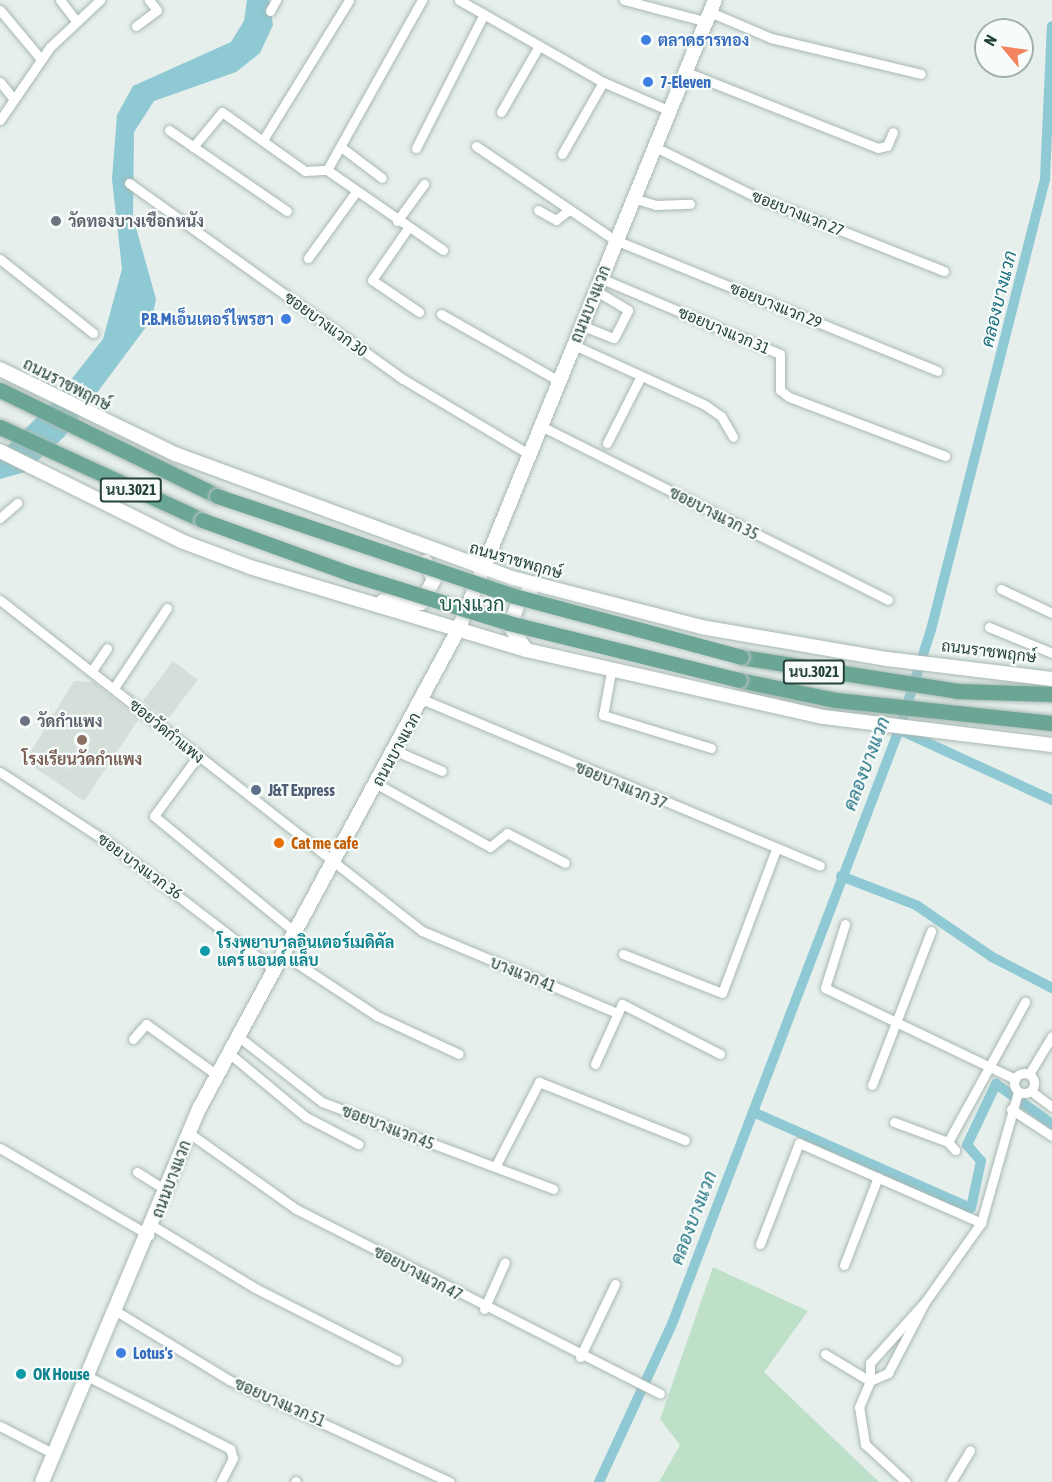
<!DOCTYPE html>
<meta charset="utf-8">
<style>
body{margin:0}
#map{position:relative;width:1052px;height:1482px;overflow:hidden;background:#e6efeb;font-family:"Asap Condensed",Sarabun,sans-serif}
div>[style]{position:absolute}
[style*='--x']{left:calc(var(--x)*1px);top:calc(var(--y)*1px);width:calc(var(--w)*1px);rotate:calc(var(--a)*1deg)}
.built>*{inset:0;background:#d4dfda;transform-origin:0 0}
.green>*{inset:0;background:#bfe0c8}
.water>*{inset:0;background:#8ec9d4}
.canal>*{height:10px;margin:-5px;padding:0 5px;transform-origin:5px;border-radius:5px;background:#8ec9d4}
.roads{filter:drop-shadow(0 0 2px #a8b8b2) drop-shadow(0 0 2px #a8b8b2)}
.minor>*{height:9px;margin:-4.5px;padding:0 4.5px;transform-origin:4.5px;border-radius:4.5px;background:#fff}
.minor>.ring{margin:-4.5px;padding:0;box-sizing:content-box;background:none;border:9px solid #fff;border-radius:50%}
.secondary>*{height:14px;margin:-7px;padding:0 7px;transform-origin:7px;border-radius:7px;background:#fff}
.primary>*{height:15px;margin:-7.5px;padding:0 7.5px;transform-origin:7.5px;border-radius:7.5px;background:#6aa596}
.bridges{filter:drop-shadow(0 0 2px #c2cac8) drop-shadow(0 0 2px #c2cac8)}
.primary-bridge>*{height:15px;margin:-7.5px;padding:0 7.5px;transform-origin:7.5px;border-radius:7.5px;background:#6aa596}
.dots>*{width:16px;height:16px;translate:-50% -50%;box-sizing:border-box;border:3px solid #f7fbf9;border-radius:50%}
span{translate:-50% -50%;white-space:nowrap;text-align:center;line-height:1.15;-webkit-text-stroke:4.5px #f7fbf9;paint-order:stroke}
.shield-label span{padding:2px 4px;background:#f7fbf9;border:2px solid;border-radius:4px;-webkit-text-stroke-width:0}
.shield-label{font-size:15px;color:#24423a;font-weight:700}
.shop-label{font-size:16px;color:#366cbe;font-weight:700}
.left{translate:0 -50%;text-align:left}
.right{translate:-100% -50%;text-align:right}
.street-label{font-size:16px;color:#24423a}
.worship-label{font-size:16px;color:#5b616d;font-weight:700}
.education-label{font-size:16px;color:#785e54;font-weight:700}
.service-label{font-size:16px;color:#4e5e75;font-weight:700}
.food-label{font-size:16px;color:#c56008;font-weight:700}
.culture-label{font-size:16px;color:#0d838f;font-weight:700}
.water-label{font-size:18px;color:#1c6f80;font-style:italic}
.quarter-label{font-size:20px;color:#1f5548}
.north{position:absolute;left:974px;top:18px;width:60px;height:60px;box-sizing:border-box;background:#f7fbf9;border:2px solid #a3b1ad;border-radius:50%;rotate:299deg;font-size:16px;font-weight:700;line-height:24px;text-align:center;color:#24423a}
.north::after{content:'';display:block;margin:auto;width:21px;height:27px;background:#f4845f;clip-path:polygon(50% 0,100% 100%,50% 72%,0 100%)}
</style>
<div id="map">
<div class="built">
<i style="left:173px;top:661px;width:31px;height:50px;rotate:37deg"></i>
<i style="clip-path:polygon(74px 681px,93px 682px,139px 719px,84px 801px,25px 761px)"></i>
</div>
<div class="green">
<i style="clip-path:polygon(713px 1267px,808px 1311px,764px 1372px,879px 1482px,659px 1482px,680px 1445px,660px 1419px)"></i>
</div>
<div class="water">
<i style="clip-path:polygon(247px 0,269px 0,273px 25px,260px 53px,236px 72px,154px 101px,134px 132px,133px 217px,156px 299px,152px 319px,64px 437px,25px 472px,0 479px,0 453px,56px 399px,103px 339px,122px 269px,112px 179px,117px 115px,133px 86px,231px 42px,244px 21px)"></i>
</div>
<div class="canal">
<i style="--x:902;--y:731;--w:165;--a:24.7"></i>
<i style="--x:841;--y:876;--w:80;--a:21.1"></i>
<i style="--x:916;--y:905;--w:92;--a:34.4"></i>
<i style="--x:992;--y:957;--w:68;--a:27.3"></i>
<i style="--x:753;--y:1112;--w:238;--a:23.8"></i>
<i style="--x:971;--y:1208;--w:48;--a:-78"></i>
<i style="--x:981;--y:1161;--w:21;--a:-131"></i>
<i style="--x:967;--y:1145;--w:68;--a:-64.6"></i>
<i style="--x:996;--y:1084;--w:69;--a:35.5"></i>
<i style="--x:599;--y:1482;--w:174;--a:-65.2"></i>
<i style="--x:672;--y:1324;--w:636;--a:-69.09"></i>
<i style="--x:899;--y:730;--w:105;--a:-72.3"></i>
<i style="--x:931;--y:630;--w:466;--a:-75.8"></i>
<i style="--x:1045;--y:178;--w:152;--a:-87.4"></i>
</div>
<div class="roads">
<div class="minor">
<i style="--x:60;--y:0;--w:24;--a:52"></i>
<i style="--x:459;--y:0;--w:166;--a:29.7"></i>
<i style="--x:603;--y:82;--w:73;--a:23.4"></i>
<i style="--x:624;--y:0;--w:86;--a:14.8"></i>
<i style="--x:0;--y:10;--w:64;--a:50.1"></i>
<i style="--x:270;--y:11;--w:13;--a:-61"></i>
<i style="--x:710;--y:12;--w:66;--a:23.1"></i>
<i style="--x:771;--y:38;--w:154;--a:13.5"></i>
<i style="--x:136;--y:26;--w:26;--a:-37"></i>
<i style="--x:157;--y:10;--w:13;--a:-129"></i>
<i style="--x:686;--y:72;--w:206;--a:21.6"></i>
<i style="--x:878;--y:148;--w:9;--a:-13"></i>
<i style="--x:887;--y:146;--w:15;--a:-67"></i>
<i style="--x:0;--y:82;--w:22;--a:51"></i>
<i style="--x:501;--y:112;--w:76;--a:-60.1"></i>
<i style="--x:0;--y:120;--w:88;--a:-55.6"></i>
<i style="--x:50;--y:47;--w:69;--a:-43.2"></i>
<i style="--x:169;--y:130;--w:143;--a:34.5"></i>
<i style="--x:263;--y:140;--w:164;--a:-58.4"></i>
<i style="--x:476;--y:146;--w:168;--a:34.1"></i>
<i style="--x:615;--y:240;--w:348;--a:22.1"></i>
<i style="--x:193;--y:147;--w:45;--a:-50.4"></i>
<i style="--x:222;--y:112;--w:102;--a:35.4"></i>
<i style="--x:305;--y:171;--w:22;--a:-3"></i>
<i style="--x:327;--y:170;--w:195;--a:-60.8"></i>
<i style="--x:341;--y:147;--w:51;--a:37.1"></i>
<i style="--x:655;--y:147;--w:113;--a:26.3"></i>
<i style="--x:756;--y:197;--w:202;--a:21.5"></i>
<i style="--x:416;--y:148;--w:150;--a:-63.1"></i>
<i style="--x:562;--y:154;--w:83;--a:-60.3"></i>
<i style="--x:327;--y:170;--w:141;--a:34.6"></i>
<i style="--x:129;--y:183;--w:337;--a:35.6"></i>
<i style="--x:403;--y:379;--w:147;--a:30.8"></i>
<i style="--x:633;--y:198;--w:24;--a:17"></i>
<i style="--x:656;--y:205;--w:34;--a:-2"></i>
<i style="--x:538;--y:210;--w:21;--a:29"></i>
<i style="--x:556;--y:220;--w:16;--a:-38"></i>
<i style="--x:397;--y:221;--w:46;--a:-53.9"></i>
<i style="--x:408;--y:228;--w:63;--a:124.7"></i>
<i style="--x:372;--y:280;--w:57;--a:34.2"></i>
<i style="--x:308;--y:258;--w:82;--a:-54"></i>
<i style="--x:0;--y:259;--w:119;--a:38.5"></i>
<i style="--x:600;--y:278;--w:195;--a:22.9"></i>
<i style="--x:780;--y:354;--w:36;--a:90"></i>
<i style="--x:780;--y:390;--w:11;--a:38"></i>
<i style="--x:789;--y:397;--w:167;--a:20.7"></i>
<i style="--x:441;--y:314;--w:136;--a:29.6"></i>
<i style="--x:581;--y:325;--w:35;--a:22"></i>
<i style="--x:614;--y:338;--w:31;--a:-63"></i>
<i style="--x:628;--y:310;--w:39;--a:-149"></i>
<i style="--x:574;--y:345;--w:144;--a:24.6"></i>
<i style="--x:705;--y:405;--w:19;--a:35"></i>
<i style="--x:721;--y:416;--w:24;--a:60"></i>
<i style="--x:541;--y:426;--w:388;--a:26.6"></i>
<i style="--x:607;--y:443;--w:75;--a:-63.1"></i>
<i style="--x:0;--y:518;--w:23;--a:-41"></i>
<i style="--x:1001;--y:589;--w:56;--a:25.2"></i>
<i style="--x:0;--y:600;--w:536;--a:38.11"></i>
<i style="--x:422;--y:931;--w:212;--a:22.8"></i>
<i style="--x:989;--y:627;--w:68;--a:22.4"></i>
<i style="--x:93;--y:669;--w:25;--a:-56"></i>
<i style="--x:611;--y:672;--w:44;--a:100.5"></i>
<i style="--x:603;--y:715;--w:113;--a:17"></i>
<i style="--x:114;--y:688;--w:96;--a:-56.5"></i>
<i style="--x:424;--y:700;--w:429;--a:22.7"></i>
<i style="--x:396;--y:751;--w:50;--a:23.5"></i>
<i style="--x:198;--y:756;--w:74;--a:126.3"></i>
<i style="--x:154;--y:816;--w:183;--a:39.4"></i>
<i style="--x:0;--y:772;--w:130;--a:33.1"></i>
<i style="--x:109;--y:843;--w:207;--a:37.5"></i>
<i style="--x:377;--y:784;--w:129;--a:29.1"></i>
<i style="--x:490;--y:847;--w:22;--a:-39"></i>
<i style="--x:507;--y:833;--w:65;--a:27.3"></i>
<i style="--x:845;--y:924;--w:67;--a:107.4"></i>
<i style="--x:825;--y:988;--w:211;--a:25.6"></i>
<i style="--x:283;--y:954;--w:113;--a:33.4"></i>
<i style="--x:377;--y:1016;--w:90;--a:24.9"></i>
<i style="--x:623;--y:954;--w:106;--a:21.5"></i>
<i style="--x:722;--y:993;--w:154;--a:-69.4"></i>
<i style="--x:239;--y:1037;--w:105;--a:38.1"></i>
<i style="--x:322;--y:1102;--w:247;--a:20.6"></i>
<i style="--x:133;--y:1039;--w:20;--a:-49"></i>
<i style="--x:146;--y:1024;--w:87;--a:35.7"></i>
<i style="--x:230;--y:1054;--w:99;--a:39.7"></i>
<i style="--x:306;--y:1117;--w:59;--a:27.4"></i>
<i style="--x:595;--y:1064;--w:66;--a:-65.8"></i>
<i style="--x:622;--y:1004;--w:110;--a:27"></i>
<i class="ring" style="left:1014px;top:1073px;width:11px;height:11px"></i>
<i style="--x:1029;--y:1074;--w:44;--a:-58.8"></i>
<i style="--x:872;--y:1085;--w:165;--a:-69"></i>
<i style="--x:1031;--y:1091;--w:26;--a:37"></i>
<i style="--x:1011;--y:1109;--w:49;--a:33.4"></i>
<i style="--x:894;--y:1122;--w:58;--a:20.3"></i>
<i style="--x:948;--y:1142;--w:11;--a:49"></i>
<i style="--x:189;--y:1133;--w:131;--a:35.4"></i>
<i style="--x:296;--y:1209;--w:408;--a:26.9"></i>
<i style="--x:948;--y:1142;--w:160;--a:-61.2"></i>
<i style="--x:0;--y:1148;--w:173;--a:30.3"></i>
<i style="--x:495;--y:1167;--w:96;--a:-62.6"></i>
<i style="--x:539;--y:1082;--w:157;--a:21.7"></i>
<i style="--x:137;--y:1172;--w:34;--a:32"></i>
<i style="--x:153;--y:1226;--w:119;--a:31.3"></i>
<i style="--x:255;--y:1288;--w:159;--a:26.9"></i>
<i style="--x:760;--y:1244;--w:108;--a:-68.9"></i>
<i style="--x:799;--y:1143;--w:199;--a:23.7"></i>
<i style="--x:844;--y:1265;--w:94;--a:-68.9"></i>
<i style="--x:484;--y:1309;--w:51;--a:-65.9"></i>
<i style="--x:116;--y:1311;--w:132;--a:31.4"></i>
<i style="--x:229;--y:1380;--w:243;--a:24.8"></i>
<i style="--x:825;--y:1354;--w:52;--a:31"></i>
<i style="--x:580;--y:1357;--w:81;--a:-64.4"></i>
<i style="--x:87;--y:1376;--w:161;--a:27"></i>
<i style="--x:230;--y:1449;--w:9;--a:72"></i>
<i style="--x:233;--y:1458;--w:27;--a:117"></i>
<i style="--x:870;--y:1381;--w:20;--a:-24"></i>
<i style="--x:888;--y:1373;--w:80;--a:-62.5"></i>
<i style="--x:0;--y:1426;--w:61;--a:27.4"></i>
<i style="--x:295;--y:1482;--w:1;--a:-45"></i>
<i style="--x:906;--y:1482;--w:56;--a:-137.2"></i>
<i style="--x:865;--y:1444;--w:37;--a:-99"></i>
<i style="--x:859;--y:1407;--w:28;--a:-67"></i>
<i style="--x:870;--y:1381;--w:18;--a:-90"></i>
<i style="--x:870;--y:1363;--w:82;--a:-48"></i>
<i style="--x:925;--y:1302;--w:97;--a:-54.7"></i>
<i style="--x:981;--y:1223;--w:136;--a:-74.2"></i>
<i style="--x:951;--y:1482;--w:37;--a:-59"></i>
</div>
<div class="secondary">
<i style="--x:0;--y:369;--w:195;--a:25.9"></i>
<i style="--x:175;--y:454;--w:359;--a:20.2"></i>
<i style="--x:512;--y:578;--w:195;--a:14.5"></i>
<i style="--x:701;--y:627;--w:189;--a:9.8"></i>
<i style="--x:887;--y:659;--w:166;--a:6.9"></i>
<i style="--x:0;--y:451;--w:202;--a:26.4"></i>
<i style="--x:181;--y:541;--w:74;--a:20.6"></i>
<i style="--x:250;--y:567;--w:288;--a:16.7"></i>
<i style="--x:526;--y:650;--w:305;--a:12.7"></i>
<i style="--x:824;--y:717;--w:230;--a:7"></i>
<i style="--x:383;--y:601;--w:38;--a:3"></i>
<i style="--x:421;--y:603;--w:26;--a:-61"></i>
<i style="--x:434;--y:580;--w:20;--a:-114"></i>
<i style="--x:526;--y:650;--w:29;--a:-124"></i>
<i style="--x:510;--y:626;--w:30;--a:-70"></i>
<i style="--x:520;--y:598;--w:12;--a:-31"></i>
<i style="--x:42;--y:1482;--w:407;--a:-67.2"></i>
<i style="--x:200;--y:1107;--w:542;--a:-61.59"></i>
<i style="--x:458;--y:630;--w:680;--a:-67.81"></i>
</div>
<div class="primary">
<i style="--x:0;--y:390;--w:242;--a:26"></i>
<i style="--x:0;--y:427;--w:222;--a:24.7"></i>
<i style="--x:741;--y:657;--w:219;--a:8.9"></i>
<i style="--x:957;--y:691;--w:95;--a:1.8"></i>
<i style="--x:739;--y:680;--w:99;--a:11.7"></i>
<i style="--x:836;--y:700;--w:217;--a:6.1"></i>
</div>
</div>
<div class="bridges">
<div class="primary-bridge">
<i style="--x:217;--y:496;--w:313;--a:18.6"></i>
<i style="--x:514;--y:596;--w:235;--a:15"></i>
<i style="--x:202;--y:520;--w:158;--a:19.9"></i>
<i style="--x:351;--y:574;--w:165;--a:17.2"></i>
<i style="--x:509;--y:623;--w:237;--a:13.9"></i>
</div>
</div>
<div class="dots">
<i style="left:646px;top:40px;background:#3f7fe0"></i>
<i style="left:648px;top:82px;background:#3f7fe0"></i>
<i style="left:56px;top:221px;background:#6b7280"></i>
<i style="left:286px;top:319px;background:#3f7fe0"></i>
<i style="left:25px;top:721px;background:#6b7280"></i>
<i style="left:82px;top:740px;background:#8d6e63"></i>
<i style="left:256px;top:790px;background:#5c6f8a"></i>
<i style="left:279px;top:843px;background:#e8710a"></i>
<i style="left:205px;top:951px;background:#0f9aa8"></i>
<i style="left:121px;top:1353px;background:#3f7fe0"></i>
<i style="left:21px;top:1374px;background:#0f9aa8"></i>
</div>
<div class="shield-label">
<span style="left:131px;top:490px">นบ.3021</span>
<span style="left:814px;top:672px">นบ.3021</span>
</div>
<div class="shop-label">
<span class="left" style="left:658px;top:40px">ตลาดธารทอง</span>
<span class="left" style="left:660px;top:82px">7-Eleven</span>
<span class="right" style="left:274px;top:319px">P.B.Mเอ็นเตอร์ไพรฮา</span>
<span class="left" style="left:133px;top:1353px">Lotus's</span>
</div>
<div class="street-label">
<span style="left:798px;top:213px;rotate:22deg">ซอยบางแวก 27</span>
<span style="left:590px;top:304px;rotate:-68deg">ถนนบางแวก</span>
<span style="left:776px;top:305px;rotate:22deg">ซอยบางแวก 29</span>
<span style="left:326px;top:324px;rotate:36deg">ซอยบางแวก 30</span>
<span style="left:724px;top:330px;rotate:23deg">ซอยบางแวก 31</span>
<span style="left:67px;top:384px;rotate:27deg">ถนนราชพฤกษ์</span>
<span style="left:714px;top:513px;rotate:27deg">ซอยบางแวก 35</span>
<span style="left:516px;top:560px;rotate:16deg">ถนนราชพฤกษ์</span>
<span style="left:989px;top:651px;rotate:7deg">ถนนราชพฤกษ์</span>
<span style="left:167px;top:731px;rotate:39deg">ซอยวัดกำแพง</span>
<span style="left:396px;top:749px;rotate:-61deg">ถนนบางแวก</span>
<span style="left:621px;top:785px;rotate:23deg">ซอยบางแวก 37</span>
<span style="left:140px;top:866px;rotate:36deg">ซอย บางแวก 36</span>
<span style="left:523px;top:974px;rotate:22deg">บางแวก 41</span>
<span style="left:388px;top:1127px;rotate:21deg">ซอยบางแวก 45</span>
<span style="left:171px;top:1179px;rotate:-69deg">ถนนบางแวก</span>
<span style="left:418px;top:1273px;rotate:28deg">ซอยบางแวก 47</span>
<span style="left:280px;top:1402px;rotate:24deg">ซอยบางแวก 51</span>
</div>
<div class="worship-label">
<span class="left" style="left:68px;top:221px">วัดทองบางเชือกหนัง</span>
<span class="left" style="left:37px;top:721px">วัดกำแพง</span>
</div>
<div class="education-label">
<span style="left:82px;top:759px">โรงเรียนวัดกำแพง</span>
</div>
<div class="service-label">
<span class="left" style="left:268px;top:790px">J&amp;T Express</span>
</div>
<div class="food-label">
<span class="left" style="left:291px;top:843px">Cat me cafe</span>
</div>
<div class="culture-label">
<span class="left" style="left:217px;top:951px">โรงพยาบาลอินเตอร์เมดิคัล<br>แคร์ แอนด์ แล็บ</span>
<span class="left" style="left:33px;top:1374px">OK House</span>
</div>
<div class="water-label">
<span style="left:999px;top:299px;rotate:-76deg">คลองบางแวก</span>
<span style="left:867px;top:764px;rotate:-69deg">คลองบางแวก</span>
<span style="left:694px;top:1218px;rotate:-69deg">คลองบางแวก</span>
</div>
<div class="quarter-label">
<span style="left:472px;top:603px">บางแวก</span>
</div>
<div class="north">N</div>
</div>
